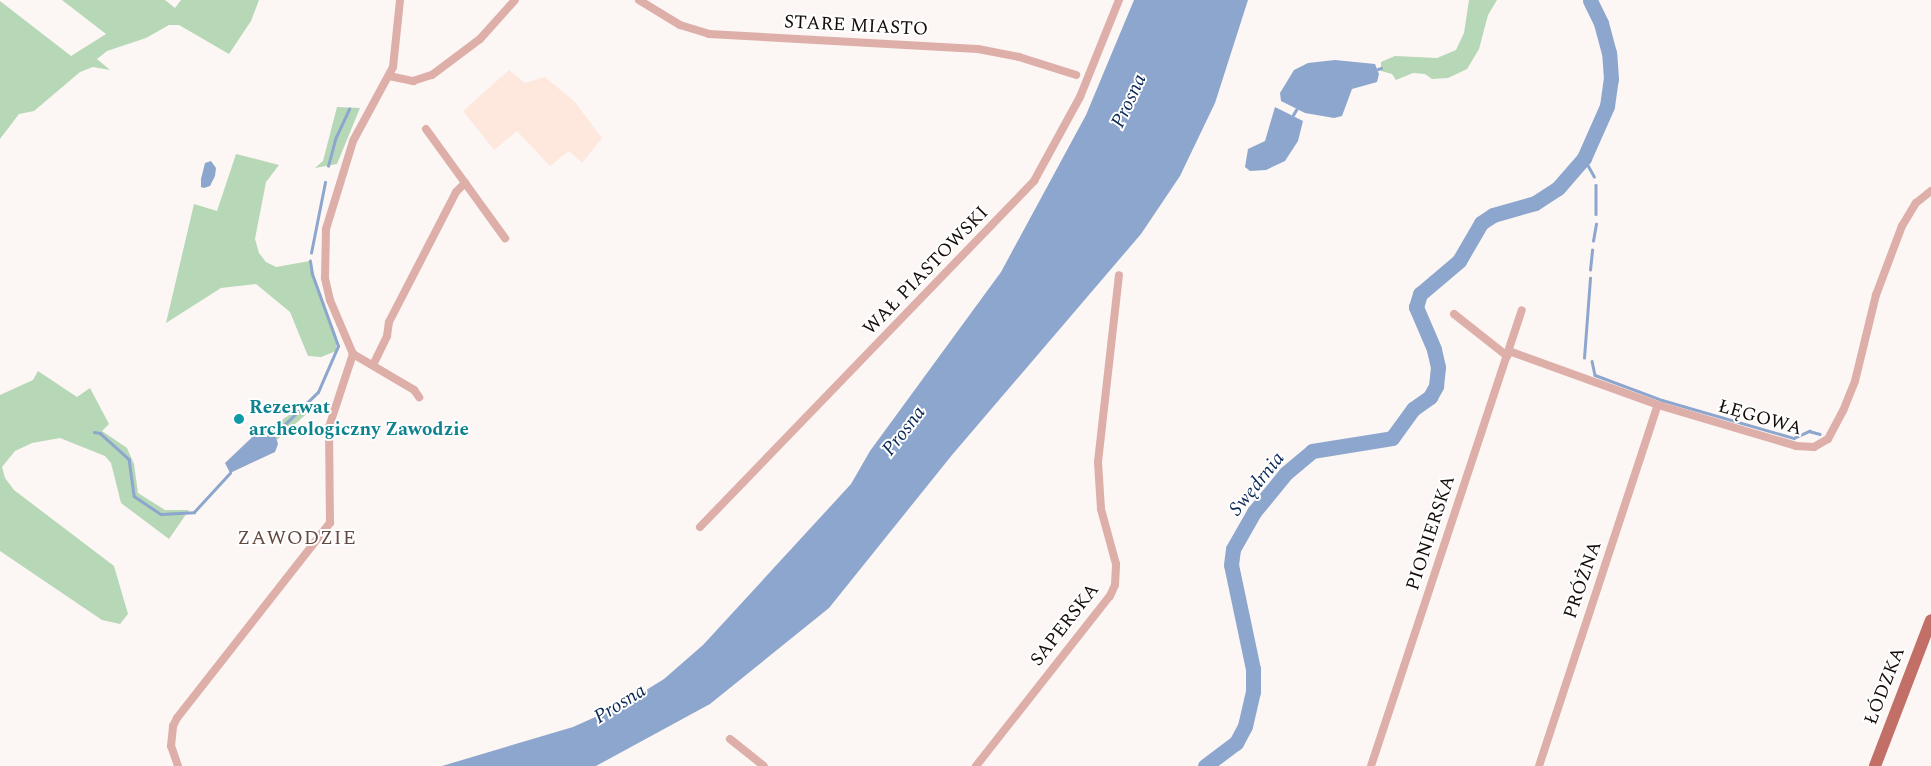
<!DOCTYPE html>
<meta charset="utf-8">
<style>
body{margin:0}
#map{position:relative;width:1931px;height:766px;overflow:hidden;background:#fcf6f4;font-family:Spectral,serif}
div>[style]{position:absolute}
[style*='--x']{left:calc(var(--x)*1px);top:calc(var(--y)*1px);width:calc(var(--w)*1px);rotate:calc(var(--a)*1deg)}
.built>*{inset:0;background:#fee8de}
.green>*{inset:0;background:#b6d8b6}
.water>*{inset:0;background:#8da6cd}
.stream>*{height:2.5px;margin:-1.25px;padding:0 1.25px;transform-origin:1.25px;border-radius:1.25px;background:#8da6cd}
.river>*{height:15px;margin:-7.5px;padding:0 7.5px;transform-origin:7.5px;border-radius:7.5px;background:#8da6cd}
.minor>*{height:8px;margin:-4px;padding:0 4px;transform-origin:4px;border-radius:4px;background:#deafa9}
.primary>*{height:12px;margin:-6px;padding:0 6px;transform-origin:6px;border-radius:6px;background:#c16f67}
.dots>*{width:14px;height:14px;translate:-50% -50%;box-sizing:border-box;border:2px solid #fff;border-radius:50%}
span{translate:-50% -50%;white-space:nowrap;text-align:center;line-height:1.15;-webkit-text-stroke:4px #fff;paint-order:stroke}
.street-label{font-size:19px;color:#160d09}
.culture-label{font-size:19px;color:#0d838f;font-weight:700}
.left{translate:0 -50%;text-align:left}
.water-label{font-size:20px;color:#092757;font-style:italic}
.neighbourhood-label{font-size:20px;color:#634b41;letter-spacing:1px}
</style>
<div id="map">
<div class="built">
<i style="clip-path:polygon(509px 70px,525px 83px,545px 77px,574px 101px,602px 138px,582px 163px,569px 151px,550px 166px,517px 131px,494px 150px,463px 111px)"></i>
</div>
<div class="green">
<i style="clip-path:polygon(62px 0,165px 0,175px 8px,181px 0,259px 0,251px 21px,229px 54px,179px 25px,169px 25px,146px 38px,107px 51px,97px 59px,110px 70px,93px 67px,80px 72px,34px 111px,19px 114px,0 139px,0 1px,71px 56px,106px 34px)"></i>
<i style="clip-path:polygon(1469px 0,1497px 0,1488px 15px,1479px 49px,1467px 69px,1448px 78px,1432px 79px,1425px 74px,1413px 73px,1396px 80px,1392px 74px,1381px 71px,1381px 62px,1395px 56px,1437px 58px,1456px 50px,1464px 33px)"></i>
<i style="clip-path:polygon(337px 107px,360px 108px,337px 164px,315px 168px,323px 161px)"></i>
<i style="clip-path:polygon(236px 154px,279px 165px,266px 182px,255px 239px,259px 253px,266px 262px,276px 267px,310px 261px,312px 274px,337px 338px,336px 351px,321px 357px,308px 356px,290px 312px,256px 284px,221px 288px,166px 323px,194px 204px,217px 211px)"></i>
<i style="clip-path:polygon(38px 371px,77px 397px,90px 388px,109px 424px,102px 431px,127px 448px,134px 464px,138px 493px,165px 510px,189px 510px,169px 539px,121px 503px,111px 463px,105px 456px,60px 438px,32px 443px,15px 451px,2px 467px,5px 478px,14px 490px,114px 566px,128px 614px,120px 624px,102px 620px,0 551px,0 395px,33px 380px)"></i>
<i style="clip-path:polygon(309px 408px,311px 410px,277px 440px,271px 427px,297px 410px,302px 414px)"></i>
</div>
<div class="water">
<i style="clip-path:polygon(1134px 0,1248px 0,1215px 103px,1180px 176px,1141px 234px,952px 455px,829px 608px,710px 704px,596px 766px,442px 766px,573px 727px,622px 705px,664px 679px,703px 645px,851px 484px,870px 451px,1001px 272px,1086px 115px)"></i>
<i style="clip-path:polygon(1335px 60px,1375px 64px,1379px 74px,1377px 82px,1352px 89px,1342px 116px,1334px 118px,1305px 113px,1281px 101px,1280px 93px,1294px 70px,1308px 63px)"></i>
<i style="clip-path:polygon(1275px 107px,1303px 121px,1298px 141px,1285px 161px,1266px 170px,1250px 171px,1245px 167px,1248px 149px,1265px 141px)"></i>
<i style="clip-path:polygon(211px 161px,216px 168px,215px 176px,210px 186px,204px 188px,201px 187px,201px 179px,205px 163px)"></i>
<i style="clip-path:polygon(264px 426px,271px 427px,275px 434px,278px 444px,275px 452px,230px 473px,225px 463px)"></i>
</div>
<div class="stream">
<i style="--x:1378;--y:69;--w:3;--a:-18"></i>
<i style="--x:1293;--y:115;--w:6;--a:-59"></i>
<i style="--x:1584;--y:158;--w:21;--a:61"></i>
<i style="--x:328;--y:166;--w:30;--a:-75"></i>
<i style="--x:336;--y:137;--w:31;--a:-65"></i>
<i style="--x:1596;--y:185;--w:29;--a:90"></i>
<i style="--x:1593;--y:241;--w:17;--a:-80"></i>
<i style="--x:311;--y:253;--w:72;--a:-78.8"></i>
<i style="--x:1590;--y:270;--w:20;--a:-84"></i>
<i style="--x:1584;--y:358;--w:80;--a:-85.7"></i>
<i style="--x:1592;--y:361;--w:14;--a:78"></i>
<i style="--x:1595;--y:375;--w:72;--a:20.5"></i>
<i style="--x:1662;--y:400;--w:137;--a:16.1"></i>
<i style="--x:1794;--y:438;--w:17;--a:-25"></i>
<i style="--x:1809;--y:431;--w:11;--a:15"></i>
<i style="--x:94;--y:432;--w:6;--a:9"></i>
<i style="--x:100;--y:433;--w:39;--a:42"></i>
<i style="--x:129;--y:459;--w:37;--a:82"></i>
<i style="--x:134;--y:496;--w:32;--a:34"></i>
<i style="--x:161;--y:514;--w:33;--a:-3"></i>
<i style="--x:194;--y:512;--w:53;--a:-47.3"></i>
<i style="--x:275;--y:434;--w:60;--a:-44.3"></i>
<i style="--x:318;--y:392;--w:50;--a:-66.5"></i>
<i style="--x:338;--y:346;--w:77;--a:-109.9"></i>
<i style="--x:312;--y:274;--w:13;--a:-99"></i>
</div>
<div class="river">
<i style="--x:1205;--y:766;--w:39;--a:-37"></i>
<i style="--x:1236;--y:743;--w:19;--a:-62"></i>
<i style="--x:1245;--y:726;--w:35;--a:-77"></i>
<i style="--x:1253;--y:692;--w:23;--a:-90"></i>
<i style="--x:1253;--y:669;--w:106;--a:-101.9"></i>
<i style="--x:1231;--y:565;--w:16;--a:-83"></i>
<i style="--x:1233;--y:549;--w:43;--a:-60.4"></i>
<i style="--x:1254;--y:512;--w:50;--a:-50.6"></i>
<i style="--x:1286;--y:473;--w:34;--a:-40"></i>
<i style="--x:1312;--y:451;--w:81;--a:-9.2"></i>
<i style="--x:1392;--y:438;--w:36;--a:-54"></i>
<i style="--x:1413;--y:409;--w:21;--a:-35"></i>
<i style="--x:1430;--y:397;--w:13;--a:-61"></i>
<i style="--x:1436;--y:386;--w:19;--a:-84"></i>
<i style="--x:1438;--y:367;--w:18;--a:-103"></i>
<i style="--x:1434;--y:349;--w:46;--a:-113.2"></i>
<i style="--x:1416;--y:307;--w:14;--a:-73"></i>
<i style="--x:1420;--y:294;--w:51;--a:-40.2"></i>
<i style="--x:1459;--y:261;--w:44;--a:-59.9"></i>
<i style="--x:1481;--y:223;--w:14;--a:-34"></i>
<i style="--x:1493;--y:215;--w:44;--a:-15.9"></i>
<i style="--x:1535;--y:203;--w:27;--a:-33"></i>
<i style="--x:1558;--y:188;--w:40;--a:-49"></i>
<i style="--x:1584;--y:158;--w:57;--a:-66.1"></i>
<i style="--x:1607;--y:106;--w:27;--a:-82"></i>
<i style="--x:1611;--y:79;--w:26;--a:-94"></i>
<i style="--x:1609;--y:53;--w:31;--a:-105"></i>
<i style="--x:1601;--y:23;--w:25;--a:-116"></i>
</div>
<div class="minor">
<i style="--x:639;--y:0;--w:48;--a:31.4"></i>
<i style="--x:680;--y:25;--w:30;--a:17"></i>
<i style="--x:709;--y:34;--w:269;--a:3.2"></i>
<i style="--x:978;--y:49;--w:42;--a:11"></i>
<i style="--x:1019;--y:57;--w:60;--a:17.5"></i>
<i style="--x:389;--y:76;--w:25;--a:12"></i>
<i style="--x:413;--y:81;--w:20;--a:-18"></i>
<i style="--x:432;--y:75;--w:60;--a:-36.9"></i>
<i style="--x:480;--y:39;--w:52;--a:-48.1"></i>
<i style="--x:426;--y:129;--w:135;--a:54.1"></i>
<i style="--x:1454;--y:314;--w:68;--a:38.4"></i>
<i style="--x:1509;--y:351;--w:158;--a:19.9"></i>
<i style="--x:1658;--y:405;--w:144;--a:16.5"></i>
<i style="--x:1796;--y:446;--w:18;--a:3"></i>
<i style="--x:1814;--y:447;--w:16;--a:-30"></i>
<i style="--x:1828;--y:439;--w:32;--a:-62"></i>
<i style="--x:1843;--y:411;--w:32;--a:-68"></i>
<i style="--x:1855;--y:381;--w:89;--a:-76.3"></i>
<i style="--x:1876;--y:295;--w:74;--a:-69.4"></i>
<i style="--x:1902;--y:226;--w:27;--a:-59"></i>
<i style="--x:1916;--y:203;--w:19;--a:-39"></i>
<i style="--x:353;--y:354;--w:71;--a:30.5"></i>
<i style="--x:414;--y:390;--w:9;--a:54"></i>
<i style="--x:373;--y:365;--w:32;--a:-64"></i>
<i style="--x:387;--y:336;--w:14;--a:-82"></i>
<i style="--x:389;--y:322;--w:146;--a:-62.7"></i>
<i style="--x:456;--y:192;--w:13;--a:-45"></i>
<i style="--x:700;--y:527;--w:481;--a:-46"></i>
<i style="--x:1034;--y:181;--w:96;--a:-61.3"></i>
<i style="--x:1080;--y:97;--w:105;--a:-68.1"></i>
<i style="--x:730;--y:739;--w:43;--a:38.5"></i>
<i style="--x:178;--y:766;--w:21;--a:-109"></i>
<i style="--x:171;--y:746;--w:20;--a:-84"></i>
<i style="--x:173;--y:726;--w:9;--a:-63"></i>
<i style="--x:177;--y:718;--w:248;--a:-51.9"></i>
<i style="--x:330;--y:523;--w:96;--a:-90.6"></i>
<i style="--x:329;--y:427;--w:77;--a:-71.8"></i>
<i style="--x:353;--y:354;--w:59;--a:-113.1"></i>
<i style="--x:330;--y:300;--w:23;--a:-103"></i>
<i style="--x:325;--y:278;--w:49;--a:-88.8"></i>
<i style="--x:326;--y:229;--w:92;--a:-72.9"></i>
<i style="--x:353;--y:141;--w:84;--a:-61.6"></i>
<i style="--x:393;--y:67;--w:67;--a:-84"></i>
<i style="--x:976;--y:766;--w:216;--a:-51.8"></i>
<i style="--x:1110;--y:596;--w:12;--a:-66"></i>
<i style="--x:1115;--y:585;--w:21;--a:-87"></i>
<i style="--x:1116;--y:564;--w:57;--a:-105.3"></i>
<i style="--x:1101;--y:509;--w:47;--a:-93.7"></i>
<i style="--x:1098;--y:462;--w:188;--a:-83.6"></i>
<i style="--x:1371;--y:766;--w:480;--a:-71.7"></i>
<i style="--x:1539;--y:766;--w:380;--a:-71.8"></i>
</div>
<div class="primary">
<i style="--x:1875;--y:766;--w:156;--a:-69"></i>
</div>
<div class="dots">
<i style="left:239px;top:419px;background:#0f9aa8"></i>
</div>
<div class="street-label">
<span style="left:856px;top:26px;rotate:3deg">STARE MIASTO</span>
<span style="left:926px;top:271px;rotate:-46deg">WAŁ PIASTOWSKI</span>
<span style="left:1760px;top:418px;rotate:16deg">ŁĘGOWA</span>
<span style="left:1431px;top:533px;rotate:-72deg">PIONIERSKA</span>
<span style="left:1583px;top:580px;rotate:-71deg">PRÓŻNA</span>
<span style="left:1065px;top:625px;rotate:-52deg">SAPERSKA</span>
<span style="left:1885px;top:686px;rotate:-69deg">ŁÓDZKA</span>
</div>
<div class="culture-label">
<span class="left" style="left:249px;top:419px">Rezerwat<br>archeologiczny Zawodzie</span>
</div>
<div class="water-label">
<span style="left:1129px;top:101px;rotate:-65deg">Prosna</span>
<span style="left:904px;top:431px;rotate:-52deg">Prosna</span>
<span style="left:1257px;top:484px;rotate:-51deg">Swędrnia</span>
<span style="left:620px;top:704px;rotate:-32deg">Prosna</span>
</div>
<div class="neighbourhood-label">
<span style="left:297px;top:538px">ZAWODZIE</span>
</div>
</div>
